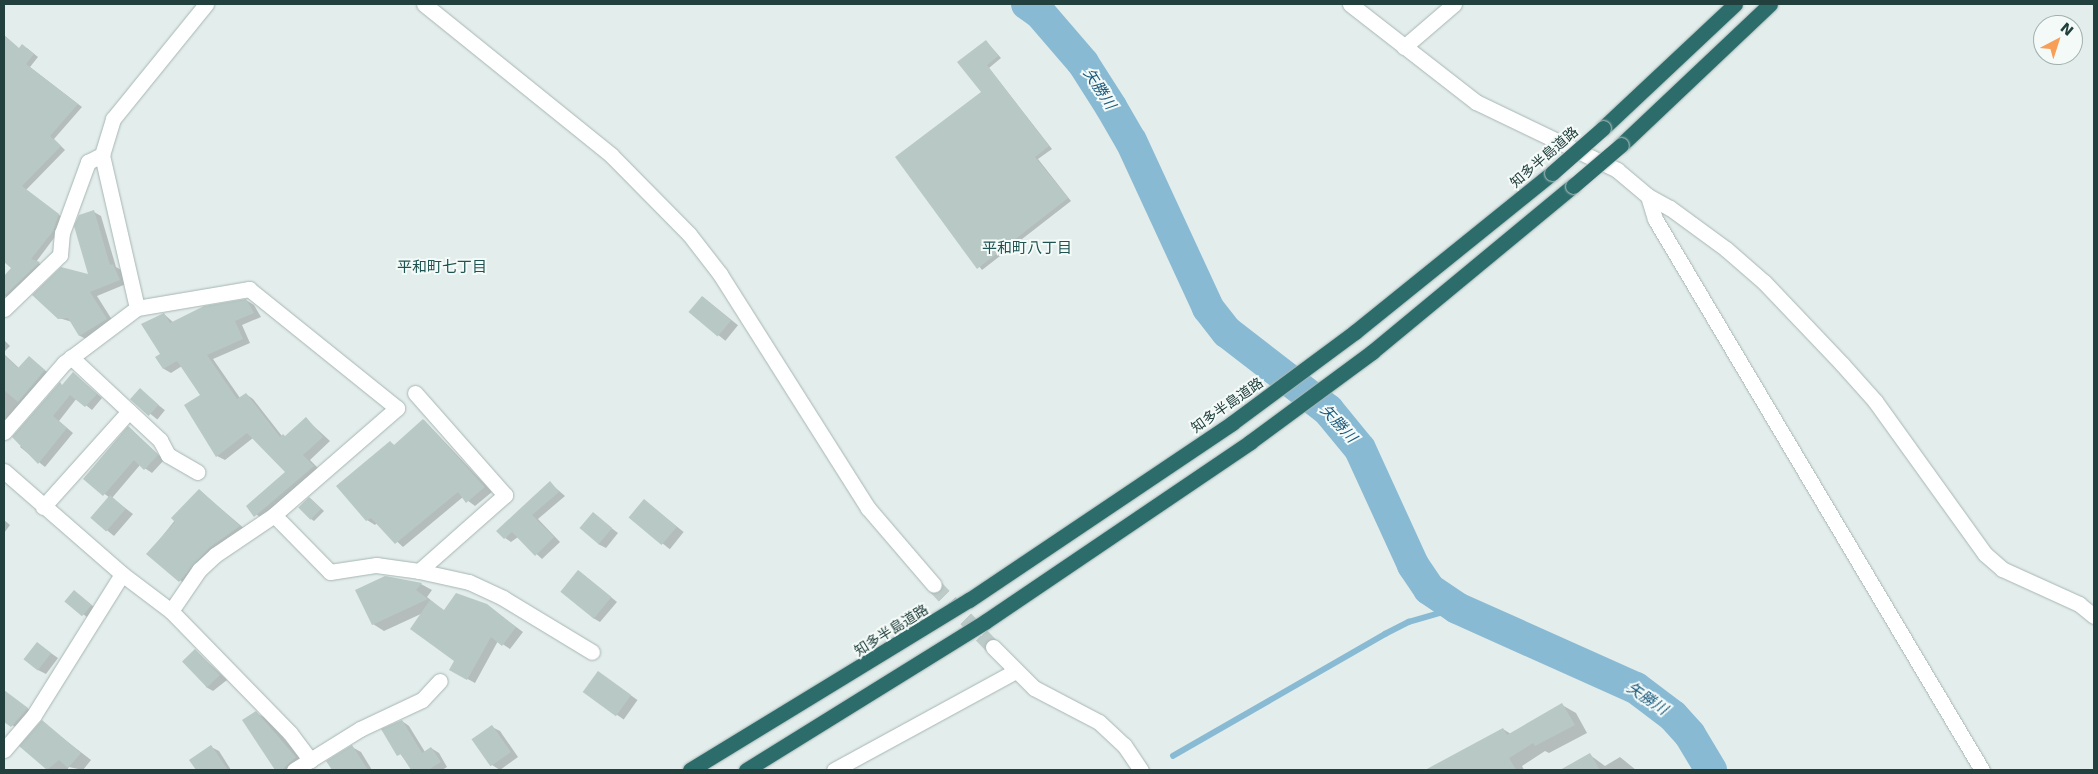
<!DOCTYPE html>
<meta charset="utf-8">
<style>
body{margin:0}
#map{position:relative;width:2098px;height:774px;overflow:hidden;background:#e3edeb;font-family:"DejaVu Sans","Noto Sans JP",sans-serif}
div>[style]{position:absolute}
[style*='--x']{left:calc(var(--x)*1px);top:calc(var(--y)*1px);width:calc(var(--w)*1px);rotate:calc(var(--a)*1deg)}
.shadow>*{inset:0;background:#0003;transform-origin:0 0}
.stream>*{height:5.5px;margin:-2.75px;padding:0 2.75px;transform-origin:2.75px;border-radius:2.75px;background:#89bad4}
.river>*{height:32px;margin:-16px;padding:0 16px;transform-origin:16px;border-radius:16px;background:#89bad4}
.building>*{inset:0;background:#b8c8c4;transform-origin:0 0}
.minor-tunnel>*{height:15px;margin-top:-7.5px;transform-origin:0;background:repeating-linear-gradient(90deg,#bccac8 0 15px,transparent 0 23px)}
.roads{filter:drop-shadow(0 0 1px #a5b6b3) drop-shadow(0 0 1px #a5b6b3)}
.minor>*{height:15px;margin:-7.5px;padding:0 7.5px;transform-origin:7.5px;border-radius:7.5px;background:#fff}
.tertiary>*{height:15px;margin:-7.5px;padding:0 7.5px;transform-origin:7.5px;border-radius:7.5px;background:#fff}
.motorway>*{height:15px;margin:-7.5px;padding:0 7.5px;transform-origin:7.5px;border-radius:7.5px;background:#2c6d6c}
.bridges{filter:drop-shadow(0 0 1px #c1cac9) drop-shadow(0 0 1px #c1cac9)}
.motorway-bridge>*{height:15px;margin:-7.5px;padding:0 7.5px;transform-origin:7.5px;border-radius:7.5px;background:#2c6d6c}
span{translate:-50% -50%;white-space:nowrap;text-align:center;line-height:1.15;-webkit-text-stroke:4px #f4faf8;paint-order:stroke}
.street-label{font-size:14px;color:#22403d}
.water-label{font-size:15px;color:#195a7e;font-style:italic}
.neighbourhood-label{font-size:15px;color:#1d5350}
.frame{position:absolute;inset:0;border:5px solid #22403d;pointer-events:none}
.north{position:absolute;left:2033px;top:15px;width:50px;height:50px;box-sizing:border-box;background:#f4faf8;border:1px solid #a0b0ad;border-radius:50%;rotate:40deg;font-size:14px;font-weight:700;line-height:20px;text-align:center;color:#22403d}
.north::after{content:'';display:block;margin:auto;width:18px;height:22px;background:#f79e57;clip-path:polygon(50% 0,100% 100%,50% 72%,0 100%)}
</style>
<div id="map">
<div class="shadow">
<i style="clip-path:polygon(4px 35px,19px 49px,27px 48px,38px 57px,30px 67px,82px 107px,54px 139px,65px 150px,26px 190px,63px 218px,57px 234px,36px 262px,43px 265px,9px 298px,4px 296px,4px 277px,12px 268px,4px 260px,4px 186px,7px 183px,4px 180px)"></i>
<i style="clip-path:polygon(986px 41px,1001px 58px,989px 68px,1052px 149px,1038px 159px,1071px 201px,982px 270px,897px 157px,983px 93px)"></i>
<i style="clip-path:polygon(94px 212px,101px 216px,116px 267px,121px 270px,126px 284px,97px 296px,114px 323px,88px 340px,80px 336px,72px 322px,59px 318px,89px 276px)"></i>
<i style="left:703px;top:297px;width:45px;height:20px;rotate:39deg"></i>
<i style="clip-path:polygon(246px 300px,254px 305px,261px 317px,242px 325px,250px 343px,213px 359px,240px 398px,246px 394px,253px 399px,282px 436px,286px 437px,306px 419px,330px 441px,310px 460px,321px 471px,263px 520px,248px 507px,286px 472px,253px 438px,225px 460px,217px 456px,202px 395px,182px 366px,171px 373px,164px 369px,161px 354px,164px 314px,174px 323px)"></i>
<i style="clip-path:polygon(4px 340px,10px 346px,4px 352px)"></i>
<i style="clip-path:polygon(4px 354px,20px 369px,29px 358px,51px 375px,4px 428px)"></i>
<i style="clip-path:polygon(74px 374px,102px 398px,92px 410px,77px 398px,59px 421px,73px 433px,45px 467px,20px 447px)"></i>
<i style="left:140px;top:390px;width:32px;height:12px;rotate:39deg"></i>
<i style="clip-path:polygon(424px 420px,492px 492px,475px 506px,463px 497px,403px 547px,377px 523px,375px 525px,367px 520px,338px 486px,390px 442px,395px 446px)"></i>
<i style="clip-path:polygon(129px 427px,164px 460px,152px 473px,140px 465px,112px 498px,133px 514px,114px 536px,92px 518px,110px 498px,85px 479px)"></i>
<i style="clip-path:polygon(550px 483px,565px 496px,538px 519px,560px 542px,542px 559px,518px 537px,511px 542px,505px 538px)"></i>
<i style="clip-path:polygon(199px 490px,246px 530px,186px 585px,148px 554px)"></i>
<i style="clip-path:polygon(310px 498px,324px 511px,314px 521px,311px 519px)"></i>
<i style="left:644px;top:500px;width:51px;height:22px;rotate:39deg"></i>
<i style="clip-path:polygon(593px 514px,618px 533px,606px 548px,598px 544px)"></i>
<i style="clip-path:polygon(4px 520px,10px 525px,4px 533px)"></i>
<i style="clip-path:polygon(579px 571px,617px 602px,600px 622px,593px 618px)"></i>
<i style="clip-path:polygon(385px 577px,421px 584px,432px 590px,427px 597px,444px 611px,486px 605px,523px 632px,510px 649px,498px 641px,475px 683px,451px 670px,456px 661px,423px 613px,384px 631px,373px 624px)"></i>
<i style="clip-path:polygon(77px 594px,94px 607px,87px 617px,66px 602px)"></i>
<i style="clip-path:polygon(38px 644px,58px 658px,46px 674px,38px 670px)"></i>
<i style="clip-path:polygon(196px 651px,227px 680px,213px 691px,206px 687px)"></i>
<i style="left:599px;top:673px;width:47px;height:24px;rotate:35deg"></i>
<i style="clip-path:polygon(8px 694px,34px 713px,20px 730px,4px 720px,4px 701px)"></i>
<i style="clip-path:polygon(1562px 705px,1576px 713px,1587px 733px,1549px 753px,1545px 751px,1522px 766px,1524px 770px,1443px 770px,1440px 764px,1503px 729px,1511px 734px)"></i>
<i style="clip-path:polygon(256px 713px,267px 719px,307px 765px,300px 770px,276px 770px,244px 720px)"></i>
<i style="clip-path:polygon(402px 721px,409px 726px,425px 752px,431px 748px,439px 753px,447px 767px,442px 770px,412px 770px,383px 730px)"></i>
<i style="clip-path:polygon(42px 722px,91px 760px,83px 770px,69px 767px,67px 770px,49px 770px,21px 746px)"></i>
<i style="clip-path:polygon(492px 727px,500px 731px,518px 757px,500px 770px,492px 765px,474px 740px)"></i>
<i style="clip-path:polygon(211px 747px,219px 751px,231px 770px,197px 770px,191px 760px)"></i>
<i style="clip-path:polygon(352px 747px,361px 752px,372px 770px,333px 770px,328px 762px)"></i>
<i style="clip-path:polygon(1590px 755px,1605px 766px,1620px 757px,1636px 770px,1562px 770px)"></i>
</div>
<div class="stream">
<i style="--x:1173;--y:756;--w:245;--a:-29.9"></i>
<i style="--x:1385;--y:634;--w:27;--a:-27"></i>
<i style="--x:1409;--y:622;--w:50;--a:-16.3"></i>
</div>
<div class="river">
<i style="--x:1027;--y:4;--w:16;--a:35"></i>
<i style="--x:1040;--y:13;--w:66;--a:49.3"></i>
<i style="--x:1083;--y:63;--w:52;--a:57.5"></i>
<i style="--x:1111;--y:107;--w:39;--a:60"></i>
<i style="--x:1131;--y:141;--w:184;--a:65.2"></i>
<i style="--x:1208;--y:308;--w:31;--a:52"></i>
<i style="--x:1227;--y:332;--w:128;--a:37.7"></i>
<i style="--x:1328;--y:410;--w:50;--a:50.6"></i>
<i style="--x:1360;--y:449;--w:128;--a:65.4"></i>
<i style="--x:1413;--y:565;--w:29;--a:56"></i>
<i style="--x:1429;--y:589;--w:34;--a:34"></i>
<i style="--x:1457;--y:608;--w:196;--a:24.1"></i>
<i style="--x:1636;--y:688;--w:46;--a:37.1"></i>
<i style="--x:1673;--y:716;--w:25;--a:48"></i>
<i style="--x:1690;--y:735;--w:41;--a:59"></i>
</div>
<div class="building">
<i style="clip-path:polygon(4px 35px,19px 48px,22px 44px,34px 54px,26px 64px,78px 104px,50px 136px,61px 146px,22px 186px,59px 214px,53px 231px,31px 259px,40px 262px,4px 296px,4px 276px,11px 268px,4px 262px)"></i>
<i style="clip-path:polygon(986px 40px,998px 56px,987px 65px,1049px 146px,1035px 157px,1068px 198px,977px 269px,895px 157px,981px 92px,957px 62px)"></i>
<i style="clip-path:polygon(94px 210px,110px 265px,113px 264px,120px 280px,90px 292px,107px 319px,79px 336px,68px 318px,58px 319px,32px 295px,61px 267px,88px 274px,74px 226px,79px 215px)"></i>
<i style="left:702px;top:296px;width:38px;height:21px;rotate:40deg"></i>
<i style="clip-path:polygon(246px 299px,254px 313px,235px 321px,243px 339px,207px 355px,237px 399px,246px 393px,280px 437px,283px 434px,285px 436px,306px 417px,323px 437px,303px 455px,314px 466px,254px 517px,246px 506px,285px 472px,247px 433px,216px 457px,184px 405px,200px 395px,177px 361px,163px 369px,155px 357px,160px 354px,141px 324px,164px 313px,170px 323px,204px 306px)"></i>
<i style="clip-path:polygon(4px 355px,18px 368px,29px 356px,45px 370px,18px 402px,4px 390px)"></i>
<i style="clip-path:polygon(73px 372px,97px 394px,85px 407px,70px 395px,53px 416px,67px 428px,38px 464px,12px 437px,60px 382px,62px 385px)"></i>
<i style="left:140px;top:388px;width:25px;height:15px;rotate:42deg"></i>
<i style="clip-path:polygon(423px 419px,485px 487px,466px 503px,458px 492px,395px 544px,371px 518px,366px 521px,336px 486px,390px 441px,394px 445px)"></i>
<i style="clip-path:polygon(128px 426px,158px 455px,144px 470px,134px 460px,103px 496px,83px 479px)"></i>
<i style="clip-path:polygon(550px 481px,559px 492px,532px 515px,554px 537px,535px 556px,512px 532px,504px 539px,496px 531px)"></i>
<i style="clip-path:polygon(199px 489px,240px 526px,209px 548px,179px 582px,146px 554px,175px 522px,171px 518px)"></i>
<i style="left:110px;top:495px;width:21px;height:30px;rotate:41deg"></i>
<i style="left:309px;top:497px;width:17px;height:15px;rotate:45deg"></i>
<i style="left:644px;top:499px;width:43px;height:24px;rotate:40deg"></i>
<i style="left:593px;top:512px;width:25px;height:21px;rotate:40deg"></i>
<i style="left:578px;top:570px;width:43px;height:28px;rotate:39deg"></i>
<i style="clip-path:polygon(385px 576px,422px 583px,416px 590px,428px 599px,372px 625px,355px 590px)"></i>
<i style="left:74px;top:590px;width:23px;height:15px;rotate:40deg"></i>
<i style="clip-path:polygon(456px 593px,487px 604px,516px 627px,502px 646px,491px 637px,467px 680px,449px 670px,454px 661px,410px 629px,430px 600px,444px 610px)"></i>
<i style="left:37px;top:642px;width:18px;height:22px;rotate:38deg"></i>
<i style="left:195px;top:649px;width:36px;height:18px;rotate:46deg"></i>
<i style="left:598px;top:671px;width:41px;height:26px;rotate:36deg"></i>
<i style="clip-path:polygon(4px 690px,28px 708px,11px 727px,4px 722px)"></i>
<i style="clip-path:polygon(1562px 703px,1575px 725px,1535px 746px,1533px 743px,1509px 758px,1516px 770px,1425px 770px,1503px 728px,1507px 735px)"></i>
<i style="clip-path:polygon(256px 711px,296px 757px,282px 770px,275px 770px,242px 720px)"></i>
<i style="clip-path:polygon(42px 720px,81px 753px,68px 768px,59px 760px,47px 770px,19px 746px)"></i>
<i style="clip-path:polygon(402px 720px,422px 753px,431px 747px,441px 762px,428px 770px,411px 770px,401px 754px,397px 756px,381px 729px)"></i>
<i style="left:492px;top:725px;width:33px;height:25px;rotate:55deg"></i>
<i style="clip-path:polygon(211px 745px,228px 770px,196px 770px,189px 760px)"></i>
<i style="clip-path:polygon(352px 745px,368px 770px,332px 770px,326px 761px)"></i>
<i style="clip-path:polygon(1590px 753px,1600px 770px,1560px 770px)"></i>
</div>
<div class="minor-tunnel">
<i style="--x:934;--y:585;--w:86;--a:46.4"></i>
</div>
<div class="roads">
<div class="minor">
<i style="--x:424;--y:4;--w:240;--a:38.9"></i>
<i style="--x:611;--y:155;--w:111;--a:45.4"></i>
<i style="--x:689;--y:234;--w:51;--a:52.2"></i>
<i style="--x:720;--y:274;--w:277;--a:57.7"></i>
<i style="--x:868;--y:508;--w:101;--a:49.4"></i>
<i style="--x:1404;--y:47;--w:66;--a:-40.7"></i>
<i style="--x:1648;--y:196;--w:25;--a:29"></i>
<i style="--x:1670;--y:208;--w:69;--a:36.2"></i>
<i style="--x:1726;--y:249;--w:50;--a:41"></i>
<i style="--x:1764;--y:282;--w:113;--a:46.4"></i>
<i style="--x:1842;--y:364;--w:50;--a:48.3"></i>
<i style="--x:1875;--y:401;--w:188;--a:54.3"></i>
<i style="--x:1985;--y:554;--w:23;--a:41"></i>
<i style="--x:2002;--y:569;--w:85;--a:24.4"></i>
<i style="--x:2079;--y:604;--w:19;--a:39"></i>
<i style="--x:137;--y:308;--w:157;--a:-102.9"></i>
<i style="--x:102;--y:155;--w:38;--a:-73"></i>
<i style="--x:113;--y:119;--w:148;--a:-51"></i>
<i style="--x:4;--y:309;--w:78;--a:-44"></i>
<i style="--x:60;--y:255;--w:22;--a:-85"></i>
<i style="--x:62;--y:233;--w:76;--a:-69.9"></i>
<i style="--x:88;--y:162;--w:16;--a:-27"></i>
<i style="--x:71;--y:357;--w:122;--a:43"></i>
<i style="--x:160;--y:440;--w:17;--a:62"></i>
<i style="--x:168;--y:455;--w:34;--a:30"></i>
<i style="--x:4;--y:432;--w:91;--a:-49"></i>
<i style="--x:64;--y:363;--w:91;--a:-37"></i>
<i style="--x:137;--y:308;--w:114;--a:-9.6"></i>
<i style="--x:249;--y:289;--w:190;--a:38.8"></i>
<i style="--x:397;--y:408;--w:163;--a:139"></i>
<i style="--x:274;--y:515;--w:80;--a:45.5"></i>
<i style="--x:330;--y:572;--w:47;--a:-8.7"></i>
<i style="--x:376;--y:565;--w:43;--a:7.9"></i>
<i style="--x:419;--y:571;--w:115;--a:-41.5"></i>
<i style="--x:505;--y:495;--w:136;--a:-131.4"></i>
<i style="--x:4;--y:471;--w:157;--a:41.1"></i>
<i style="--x:122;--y:574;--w:61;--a:37.1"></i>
<i style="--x:171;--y:611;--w:170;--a:45.7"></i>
<i style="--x:290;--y:733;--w:34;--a:53"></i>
<i style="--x:43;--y:507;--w:129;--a:-48.1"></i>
<i style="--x:419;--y:571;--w:51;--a:12.4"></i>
<i style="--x:469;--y:582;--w:38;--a:25"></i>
<i style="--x:503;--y:598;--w:104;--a:31.2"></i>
<i style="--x:171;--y:611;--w:50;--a:-55.7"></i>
<i style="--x:199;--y:570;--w:22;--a:-43"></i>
<i style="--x:215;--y:555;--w:71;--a:-34.1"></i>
<i style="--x:993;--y:647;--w:58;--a:45"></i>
<i style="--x:1034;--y:688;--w:73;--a:27.6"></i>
<i style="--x:1099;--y:722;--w:34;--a:43"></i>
<i style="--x:1124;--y:745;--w:30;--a:56"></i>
<i style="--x:4;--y:750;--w:46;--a:-49.4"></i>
<i style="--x:34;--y:715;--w:166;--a:-58"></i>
<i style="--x:294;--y:770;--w:78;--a:-31.8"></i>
<i style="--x:360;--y:729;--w:68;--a:-25.1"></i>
<i style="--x:422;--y:700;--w:26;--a:-47"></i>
<i style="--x:834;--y:770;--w:205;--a:-28.6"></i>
</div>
<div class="tertiary">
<i style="--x:1350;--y:4;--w:160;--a:37.9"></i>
<i style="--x:1476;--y:102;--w:157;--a:25.7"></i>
<i style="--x:1617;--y:170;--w:40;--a:40"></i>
<i style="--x:1648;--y:196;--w:24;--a:73"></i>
<i style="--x:1655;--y:219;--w:641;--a:59.31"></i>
</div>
<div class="motorway">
<i style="--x:1603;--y:128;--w:181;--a:-43.2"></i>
<i style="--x:1621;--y:145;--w:205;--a:-43.4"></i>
<i style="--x:690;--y:770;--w:327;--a:-31.4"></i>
<i style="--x:969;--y:600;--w:317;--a:-33.9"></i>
<i style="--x:1232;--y:423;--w:153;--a:-36.5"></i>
<i style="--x:1355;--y:332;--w:253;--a:-38.9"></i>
<i style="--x:746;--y:770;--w:282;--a:-31.8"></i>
<i style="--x:986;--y:621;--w:319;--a:-34.1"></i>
<i style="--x:1250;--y:442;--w:152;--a:-36.4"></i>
<i style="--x:1372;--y:352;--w:261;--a:-39.6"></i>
</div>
</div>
<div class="bridges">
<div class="motorway-bridge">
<i style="--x:1552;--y:173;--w:68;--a:-41.4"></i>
<i style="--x:1573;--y:186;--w:63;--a:-40.5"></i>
</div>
</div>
<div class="street-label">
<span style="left:1544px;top:157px;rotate:-41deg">知多半島道路</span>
<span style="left:1227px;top:405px;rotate:-35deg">知多半島道路</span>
<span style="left:891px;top:630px;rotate:-32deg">知多半島道路</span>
</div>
<div class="water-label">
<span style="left:1099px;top:89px;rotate:57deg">矢勝川</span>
<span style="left:1338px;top:424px;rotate:47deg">矢勝川</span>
<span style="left:1647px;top:699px;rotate:34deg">矢勝川</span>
</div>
<div class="neighbourhood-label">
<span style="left:1027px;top:249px">平和町八丁目</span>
<span style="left:442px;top:268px">平和町七丁目</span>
</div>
<div class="frame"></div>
<div class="north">N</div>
</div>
